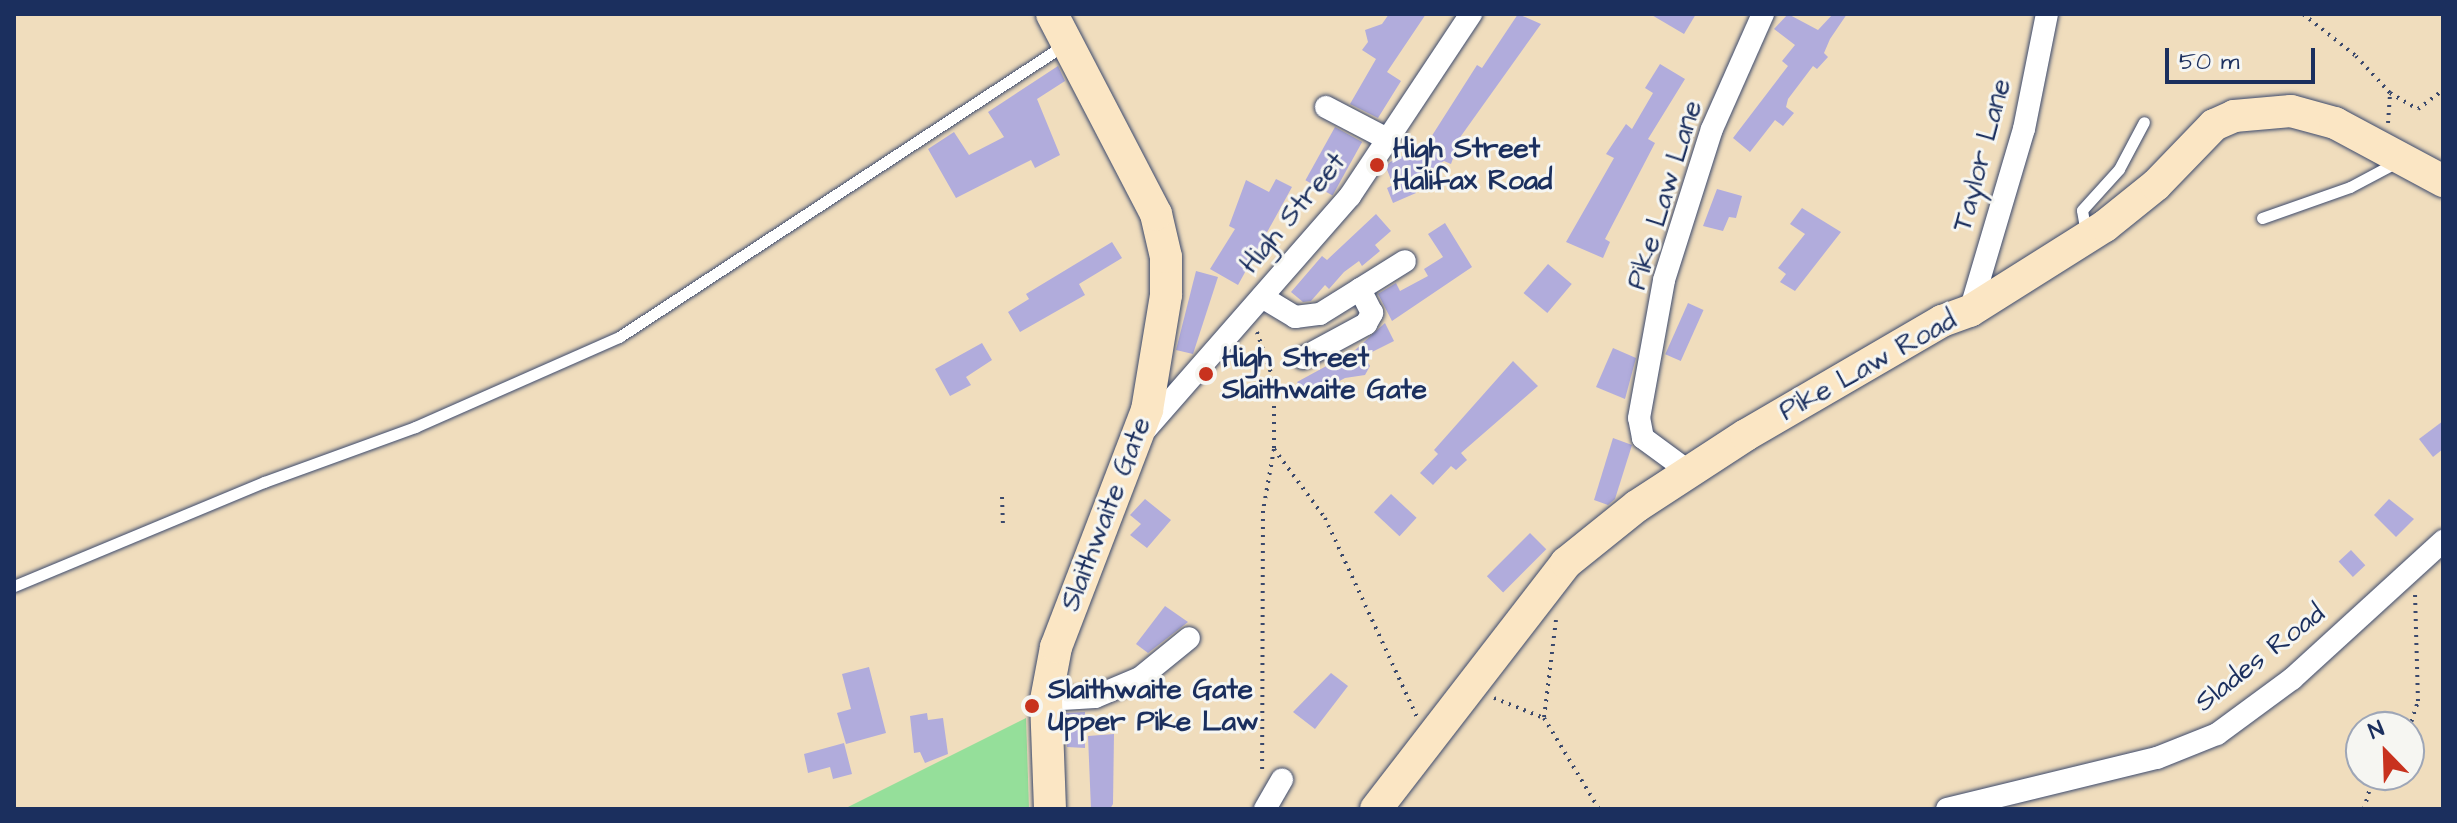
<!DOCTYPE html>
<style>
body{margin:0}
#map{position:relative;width:2457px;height:823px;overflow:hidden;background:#f0ddbd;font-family:"Architects Daughter",sans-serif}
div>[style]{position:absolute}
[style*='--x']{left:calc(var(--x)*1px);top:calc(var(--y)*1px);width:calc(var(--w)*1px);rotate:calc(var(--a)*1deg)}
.green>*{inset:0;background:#95df9a}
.building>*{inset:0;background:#b1acdc;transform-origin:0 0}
.path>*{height:4px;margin-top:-2px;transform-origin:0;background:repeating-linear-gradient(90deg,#3b496c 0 2px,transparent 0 8px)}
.roads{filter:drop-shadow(0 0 2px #3b496c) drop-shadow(0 0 2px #3b496c)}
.lane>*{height:11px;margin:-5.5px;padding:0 5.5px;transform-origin:5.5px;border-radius:5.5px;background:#fff}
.street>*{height:22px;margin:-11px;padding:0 11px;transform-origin:11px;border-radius:11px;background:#fff}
.secondary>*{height:32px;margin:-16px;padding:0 16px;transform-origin:16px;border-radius:16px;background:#fbe6c4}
.dots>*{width:22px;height:22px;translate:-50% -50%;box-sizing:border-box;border:4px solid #f6f6f2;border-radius:50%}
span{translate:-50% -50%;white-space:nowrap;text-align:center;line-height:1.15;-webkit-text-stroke:6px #f6f6f2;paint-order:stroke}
.poi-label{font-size:28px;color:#1b2f5e;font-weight:700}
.left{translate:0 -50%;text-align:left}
.street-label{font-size:28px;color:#1b2f5e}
.frame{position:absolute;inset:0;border:16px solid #1b2f5e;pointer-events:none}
.north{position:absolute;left:2345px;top:711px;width:80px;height:80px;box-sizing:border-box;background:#f6f6f2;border:2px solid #9ea6b7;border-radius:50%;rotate:337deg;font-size:22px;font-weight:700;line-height:32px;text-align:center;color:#1b2f5e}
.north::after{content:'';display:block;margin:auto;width:28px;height:36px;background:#c8321e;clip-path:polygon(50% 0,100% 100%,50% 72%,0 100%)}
.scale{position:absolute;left:2165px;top:48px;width:150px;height:36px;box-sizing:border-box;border:4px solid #1b2f5e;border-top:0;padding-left:10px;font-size:24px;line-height:28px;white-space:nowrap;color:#1b2f5e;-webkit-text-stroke:6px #f6f6f2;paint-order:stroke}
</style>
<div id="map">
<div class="green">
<i style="clip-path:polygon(1026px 718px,1029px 809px,844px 809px)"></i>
</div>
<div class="building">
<i style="clip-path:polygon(1389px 14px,1426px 14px,1387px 72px,1401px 81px,1378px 118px,1350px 104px,1376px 59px,1362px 50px,1368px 42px,1365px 30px,1382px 24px)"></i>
<i style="clip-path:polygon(1518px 14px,1541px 24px,1461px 136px,1451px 164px,1444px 161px,1412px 182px,1416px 193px,1393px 203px,1387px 188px,1393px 185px,1386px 167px,1390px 162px,1426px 145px,1477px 65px,1482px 68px)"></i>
<i style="clip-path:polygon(1650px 14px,1696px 14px,1684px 34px)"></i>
<i style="clip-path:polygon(1788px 14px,1818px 30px,1833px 14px,1847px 14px,1830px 39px,1824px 53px,1828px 57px,1817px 69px,1813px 66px,1788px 99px,1786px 107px,1794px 113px,1783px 126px,1775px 120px,1750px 152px,1733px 138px,1788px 66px,1782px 61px,1795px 45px,1774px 29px)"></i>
<i style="clip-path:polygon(1660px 64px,1685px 79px,1648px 139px,1655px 143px,1605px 239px,1610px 242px,1603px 258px,1566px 242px,1614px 158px,1606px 154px,1626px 124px,1632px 129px,1653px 93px,1645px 88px)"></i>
<i style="clip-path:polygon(1058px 66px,1065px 81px,1037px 99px,1060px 155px,1035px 168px,1031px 160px,956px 198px,928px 149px,954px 132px,969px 155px,1004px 137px,988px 112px)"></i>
<i style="left:1335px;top:127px;width:31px;height:61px;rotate:29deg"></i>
<i style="clip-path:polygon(1276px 179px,1292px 187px,1238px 285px,1210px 269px,1235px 229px,1229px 226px,1246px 180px,1269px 192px)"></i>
<i style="clip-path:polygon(1717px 189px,1742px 196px,1736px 218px,1729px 217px,1723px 231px,1703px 226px)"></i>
<i style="clip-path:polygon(1802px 208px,1841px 232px,1795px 291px,1780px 282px,1786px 274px,1778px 268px,1805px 234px,1790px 224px)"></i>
<i style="clip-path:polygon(1376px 214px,1391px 231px,1375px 245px,1380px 251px,1362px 266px,1359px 261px,1344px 272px,1329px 289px,1325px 285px,1311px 301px,1303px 302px,1291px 292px,1322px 256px,1327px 260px)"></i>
<i style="clip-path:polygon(1445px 223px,1472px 267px,1392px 321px,1378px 294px,1396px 283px,1400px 291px,1428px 276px,1424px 269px,1443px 257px,1428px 234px)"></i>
<i style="clip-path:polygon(1112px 242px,1122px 258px,1079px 284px,1085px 295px,1020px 332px,1008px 312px,1029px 299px,1026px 294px)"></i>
<i style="left:1548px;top:264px;width:31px;height:38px;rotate:40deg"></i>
<i style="clip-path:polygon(1196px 271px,1218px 277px,1193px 354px,1176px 350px)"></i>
<i style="left:1688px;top:303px;width:17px;height:56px;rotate:24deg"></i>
<i style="clip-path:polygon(1385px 323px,1394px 341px,1364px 356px,1370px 366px,1365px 375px,1345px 378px,1306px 399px,1297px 382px,1354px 351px)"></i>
<i style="clip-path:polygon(982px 343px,992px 360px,966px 377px,971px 385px,950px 396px,935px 369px)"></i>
<i style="clip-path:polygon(1613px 348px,1636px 358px,1625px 399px,1596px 387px)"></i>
<i style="clip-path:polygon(1513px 361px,1538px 386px,1461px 453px,1467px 460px,1456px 470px,1451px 466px,1433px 485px,1420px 473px,1438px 454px,1434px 450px)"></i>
<i style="clip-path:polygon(2443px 421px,2443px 449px,2433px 457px,2419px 439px)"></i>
<i style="clip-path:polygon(1613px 438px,1632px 445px,1615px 499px,1608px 505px,1594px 500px)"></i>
<i style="left:1391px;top:494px;width:35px;height:25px;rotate:43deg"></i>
<i style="clip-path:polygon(1145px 499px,1171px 520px,1147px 548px,1130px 535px,1141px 524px,1130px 515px)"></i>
<i style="clip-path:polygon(2389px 499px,2414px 519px,2396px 537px,2374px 515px)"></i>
<i style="left:1530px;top:533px;width:23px;height:61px;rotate:45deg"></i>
<i style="left:2351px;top:550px;width:21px;height:17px;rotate:47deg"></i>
<i style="clip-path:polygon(1165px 606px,1188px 622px,1148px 653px,1136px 644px)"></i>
<i style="clip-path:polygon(869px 667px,886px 733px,846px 744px,837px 713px,851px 709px,842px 674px)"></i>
<i style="clip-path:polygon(1331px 673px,1348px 686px,1315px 729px,1293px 712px)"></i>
<i style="clip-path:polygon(1085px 712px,1085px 748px,1067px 747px,1065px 713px)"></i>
<i style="clip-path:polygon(927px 713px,928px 720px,943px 718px,948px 754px,925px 763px,920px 752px,914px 753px,910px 716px)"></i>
<i style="clip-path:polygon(1114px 734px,1113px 804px,1110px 809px,1091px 809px,1088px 736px)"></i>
<i style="clip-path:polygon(844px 743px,852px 774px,833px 779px,830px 767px,808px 773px,804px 754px)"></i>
</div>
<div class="path">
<i style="--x:2303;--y:14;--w:68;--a:38.4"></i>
<i style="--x:2356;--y:56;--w:50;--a:47.4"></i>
<i style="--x:2388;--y:123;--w:30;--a:-86"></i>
<i style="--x:2390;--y:93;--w:32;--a:30"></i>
<i style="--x:2418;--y:109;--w:31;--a:-37"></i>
<i style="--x:1257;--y:332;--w:53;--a:71.2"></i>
<i style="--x:1274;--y:382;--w:67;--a:90"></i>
<i style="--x:1274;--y:449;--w:63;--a:100.1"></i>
<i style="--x:1263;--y:511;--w:260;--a:90.2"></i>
<i style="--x:1274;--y:449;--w:86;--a:53.5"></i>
<i style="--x:1325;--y:518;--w:219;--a:65.2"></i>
<i style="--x:1002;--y:497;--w:32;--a:88"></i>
<i style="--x:1556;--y:620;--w:99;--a:97"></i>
<i style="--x:1544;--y:718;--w:106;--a:58.9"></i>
<i style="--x:1494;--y:698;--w:54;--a:21.8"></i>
<i style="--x:2409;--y:729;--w:29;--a:-72"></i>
<i style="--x:2418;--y:701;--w:107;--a:-91.6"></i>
<i style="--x:2364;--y:809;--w:35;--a:-74"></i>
</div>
<div class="roads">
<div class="lane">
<i style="--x:2262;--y:218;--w:93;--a:-19.4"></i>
<i style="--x:2350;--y:187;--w:53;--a:-28"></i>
<i style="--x:2086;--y:233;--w:23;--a:-100"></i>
<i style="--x:2082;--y:210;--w:55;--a:-47.9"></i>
<i style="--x:2119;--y:169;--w:53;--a:-62"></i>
<i style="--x:14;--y:586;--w:271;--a:-22.6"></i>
<i style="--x:264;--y:482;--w:161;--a:-20"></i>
<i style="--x:415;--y:427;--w:223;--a:-23.8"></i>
<i style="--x:619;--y:337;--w:532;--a:-33.27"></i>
</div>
<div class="street">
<i style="--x:1326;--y:107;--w:71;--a:27.6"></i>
<i style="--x:1262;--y:297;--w:39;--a:31"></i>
<i style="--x:1295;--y:317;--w:25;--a:-7"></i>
<i style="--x:1320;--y:314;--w:100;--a:-31.9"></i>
<i style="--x:1970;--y:311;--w:190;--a:-73.5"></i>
<i style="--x:2024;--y:129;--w:117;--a:-78.7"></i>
<i style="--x:1303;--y:358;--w:72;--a:-28.4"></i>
<i style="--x:1366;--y:324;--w:13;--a:-61"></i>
<i style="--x:1372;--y:313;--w:27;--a:-117"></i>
<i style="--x:1146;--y:429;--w:310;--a:-48.8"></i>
<i style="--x:1350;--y:196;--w:219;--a:-56.4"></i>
<i style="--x:1688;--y:471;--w:56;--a:-143.7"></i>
<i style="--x:1643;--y:438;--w:20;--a:-101"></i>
<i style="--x:1639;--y:418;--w:140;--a:-79.7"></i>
<i style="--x:1664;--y:280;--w:158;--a:-72.4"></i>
<i style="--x:1712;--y:129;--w:126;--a:-66.1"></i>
<i style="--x:1046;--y:700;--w:49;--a:-3.5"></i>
<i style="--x:1095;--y:697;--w:49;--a:-22.9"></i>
<i style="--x:1140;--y:678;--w:63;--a:-39.2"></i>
<i style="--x:1265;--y:809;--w:34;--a:-60"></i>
<i style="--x:1947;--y:809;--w:216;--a:-13.7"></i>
<i style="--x:2157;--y:758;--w:65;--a:-21.8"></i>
<i style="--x:2217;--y:734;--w:93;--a:-36.3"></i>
<i style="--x:2292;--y:679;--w:205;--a:-42.4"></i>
</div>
<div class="secondary">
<i style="--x:1050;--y:809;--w:109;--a:-92.1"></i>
<i style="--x:1046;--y:700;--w:54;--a:-79.3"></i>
<i style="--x:1056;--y:647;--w:254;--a:-69"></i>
<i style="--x:1147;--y:410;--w:117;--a:-80.6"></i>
<i style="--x:1166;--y:295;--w:38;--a:-90"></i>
<i style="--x:1166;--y:257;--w:44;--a:-103.1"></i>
<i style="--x:1156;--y:214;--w:225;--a:-117.5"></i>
<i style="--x:1376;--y:809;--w:311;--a:-52.3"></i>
<i style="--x:1566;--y:563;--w:91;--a:-38.8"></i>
<i style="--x:1637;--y:506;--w:130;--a:-33.1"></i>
<i style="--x:1746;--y:435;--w:227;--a:-30.2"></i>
<i style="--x:1942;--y:321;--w:30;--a:-20"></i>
<i style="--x:1970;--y:311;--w:160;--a:-32.2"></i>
<i style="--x:2105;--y:226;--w:65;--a:-38.8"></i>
<i style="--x:2156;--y:185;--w:83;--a:-46"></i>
<i style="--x:2214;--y:125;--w:22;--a:-24"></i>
<i style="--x:2234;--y:116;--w:57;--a:-5"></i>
<i style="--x:2291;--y:111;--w:46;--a:15.3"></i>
<i style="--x:2335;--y:123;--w:123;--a:28.2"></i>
</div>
</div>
<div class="dots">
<i style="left:1377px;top:165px;background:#c8321e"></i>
<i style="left:1206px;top:374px;background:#c8321e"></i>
<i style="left:1032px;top:706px;background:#c8321e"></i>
</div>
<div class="poi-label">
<span class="left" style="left:1393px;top:165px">High Street<br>Halifax Road</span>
<span class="left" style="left:1222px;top:374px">High Street<br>Slaithwaite Gate</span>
<span class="left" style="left:1048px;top:706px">Slaithwaite Gate<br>Upper Pike Law</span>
</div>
<div class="street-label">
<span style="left:1982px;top:155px;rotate:-75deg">Taylor Lane</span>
<span style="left:1665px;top:195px;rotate:-73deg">Pike Law Lane</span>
<span style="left:1293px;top:213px;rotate:-50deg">High Street</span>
<span style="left:1868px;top:366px;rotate:-29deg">Pike Law Road</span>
<span style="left:1106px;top:514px;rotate:-69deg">Slaithwaite Gate</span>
<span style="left:2260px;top:658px;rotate:-38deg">Slades Road</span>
</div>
<div class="frame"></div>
<div class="north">N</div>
<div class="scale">50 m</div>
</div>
